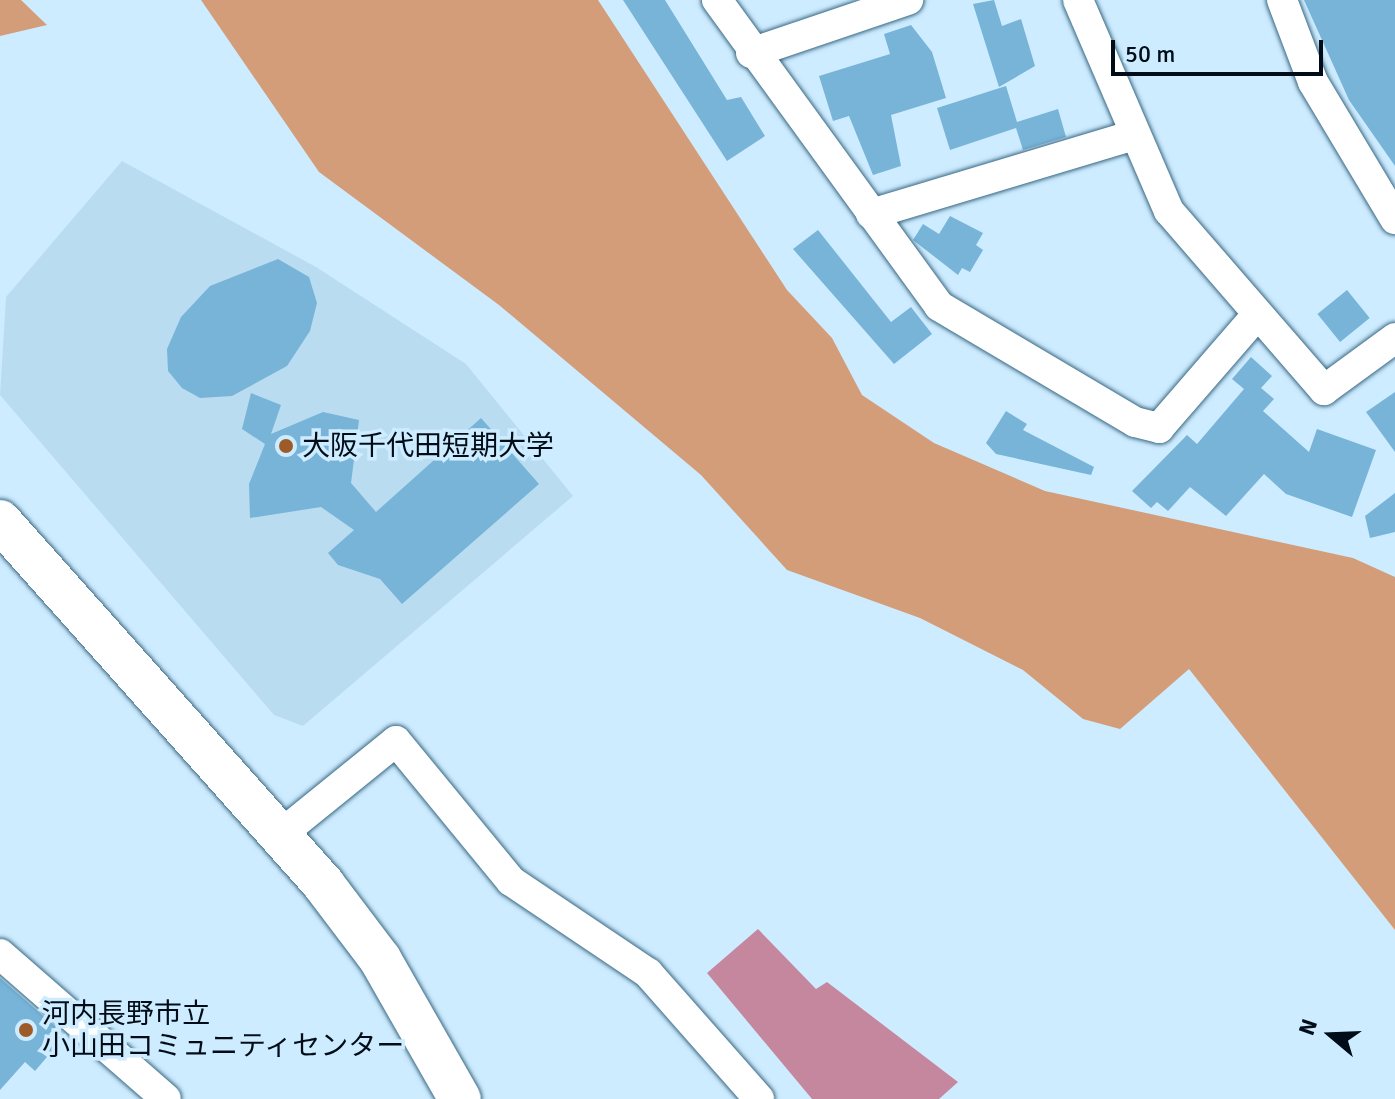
<!DOCTYPE html>
<meta charset="utf-8">
<style>
body{margin:0}
#map{position:relative;width:1395px;height:1099px;overflow:hidden;background:#ceecff;font-family:Signika,"Noto Sans JP",sans-serif}
div>[style]{position:absolute}
[style*='--x']{left:calc(var(--x)*1px);top:calc(var(--y)*1px);width:calc(var(--w)*1px);rotate:calc(var(--a)*1deg)}
.built>*{inset:0;background:#badcf1}
.forest>*{inset:0;background:#d39d79}
.water>*{inset:0;background:#c5879e}
.building>*{inset:0;background:#77b4d8;transform-origin:0 0}
.roads{filter:drop-shadow(0 0 2px #386883) drop-shadow(0 0 2px #386883)}
.street>*{height:30px;margin:-15px;padding:0 15px;transform-origin:15px;border-radius:15px;background:#fff}
.secondary>*{height:42px;margin:-21px;padding:0 21px;transform-origin:21px;border-radius:21px;background:#fff}
.dots>*{width:22px;height:22px;translate:-50% -50%;box-sizing:border-box;border:4px solid #ceecff;border-radius:50%}
span{translate:-50% -50%;white-space:nowrap;text-align:center;line-height:1.15;-webkit-text-stroke:7px #ceecff;paint-order:stroke}
.poi-label{font-size:28px;color:#000d18}
.left{translate:0 -50%;text-align:left}
.north{position:absolute;left:1291px;top:995px;width:80px;height:80px;-webkit-text-stroke:6px #ceecff;paint-order:stroke;rotate:289deg;font-size:22px;font-weight:700;line-height:32px;text-align:center;color:#000d18}
.north::after{content:'';display:block;margin:auto;width:28px;height:36px;background:#000d18;clip-path:polygon(50% 0,100% 100%,50% 72%,0 100%)}
.scale{position:absolute;left:1111px;top:40px;width:212px;height:36px;box-sizing:border-box;border:4px solid #000d18;border-top:0;padding-left:10px;font-size:24px;line-height:28px;white-space:nowrap;color:#000d18;-webkit-text-stroke:6px #ceecff;paint-order:stroke}
</style>
<div id="map">
<div class="built">
<i style="clip-path:polygon(122px 161px,316px 267px,466px 364px,573px 496px,303px 726px,274px 715px,0 395px,6px 297px)"></i>
</div>
<div class="forest">
<i style="clip-path:polygon(0 0,21px 0,47px 25px,0 36px)"></i>
<i style="clip-path:polygon(201px 0,598px 0,787px 290px,832px 338px,862px 395px,934px 443px,1045px 491px,1353px 558px,1395px 577px,1395px 930px,1189px 669px,1120px 729px,1083px 719px,1023px 670px,920px 618px,787px 570px,701px 475px,499px 305px,319px 172px)"></i>
</div>
<div class="water">
<i style="clip-path:polygon(758px 929px,816px 989px,827px 982px,958px 1082px,939px 1099px,812px 1099px,707px 973px)"></i>
</div>
<div class="building">
<i style="clip-path:polygon(623px 0,665px 0,727px 100px,741px 97px,765px 136px,727px 161px)"></i>
<i style="clip-path:polygon(994px 0,1002px 26px,1021px 19px,1035px 66px,999px 87px,973px 4px)"></i>
<i style="clip-path:polygon(1304px 0,1395px 0,1395px 166px,1349px 100px)"></i>
<i style="clip-path:polygon(911px 25px,932px 52px,946px 98px,891px 115px,901px 166px,873px 175px,849px 116px,833px 121px,819px 76px,890px 54px,884px 34px)"></i>
<i style="clip-path:polygon(1006px 86px,1017px 122px,1058px 109px,1066px 137px,1023px 150px,1016px 128px,950px 150px,937px 108px)"></i>
<i style="clip-path:polygon(950px 216px,983px 233px,976px 245px,983px 250px,970px 272px,962px 268px,958px 275px,913px 240px,923px 224px,939px 234px)"></i>
<i style="clip-path:polygon(818px 230px,891px 322px,911px 307px,932px 334px,894px 364px,793px 249px)"></i>
<i style="clip-path:polygon(278px 259px,309px 277px,317px 303px,310px 331px,287px 366px,232px 396px,200px 398px,182px 388px,168px 371px,167px 349px,181px 317px,210px 286px)"></i>
<i style="left:1347px;top:290px;width:36px;height:38px;rotate:51deg"></i>
<i style="clip-path:polygon(1251px 357px,1272px 376px,1261px 388px,1274px 399px,1263px 411px,1309px 452px,1317px 429px,1376px 450px,1352px 517px,1286px 494px,1264px 474px,1226px 516px,1190px 487px,1168px 511px,1157px 502px,1151px 508px,1132px 491px,1187px 435px,1197px 444px,1244px 389px,1232px 379px)"></i>
<i style="clip-path:polygon(1395px 392px,1395px 452px,1366px 412px)"></i>
<i style="clip-path:polygon(251px 393px,281px 405px,271px 434px,323px 412px,359px 420px,351px 483px,376px 512px,481px 418px,539px 484px,402px 604px,380px 579px,338px 565px,328px 553px,354px 530px,321px 507px,250px 518px,249px 484px,265px 444px,242px 429px)"></i>
<i style="clip-path:polygon(1006px 411px,1027px 424px,1023px 430px,1094px 467px,1091px 475px,996px 454px,986px 443px)"></i>
<i style="clip-path:polygon(1395px 493px,1395px 532px,1370px 538px,1365px 516px)"></i>
<i style="clip-path:polygon(0 978px,56px 1027px,49px 1034px,59px 1043px,35px 1071px,25px 1062px,0 1090px)"></i>
</div>
<div class="roads">
<div class="street">
<i style="--x:717;--y:0;--w:378;--a:54"></i>
<i style="--x:939;--y:306;--w:228;--a:30.6"></i>
<i style="--x:1135;--y:422;--w:25;--a:14"></i>
<i style="--x:1159;--y:428;--w:150;--a:-49.1"></i>
<i style="--x:1078;--y:0;--w:230;--a:66.7"></i>
<i style="--x:1169;--y:211;--w:237;--a:49.1"></i>
<i style="--x:1324;--y:390;--w:88;--a:-36.2"></i>
<i style="--x:1282;--y:0;--w:88;--a:69.3"></i>
<i style="--x:1313;--y:82;--w:160;--a:59.1"></i>
<i style="--x:751;--y:53;--w:166;--a:-18.7"></i>
<i style="--x:871;--y:214;--w:275;--a:-16.7"></i>
<i style="--x:280;--y:835;--w:149;--a:-39"></i>
<i style="--x:396;--y:741;--w:181;--a:50.6"></i>
<i style="--x:511;--y:881;--w:165;--a:33.9"></i>
<i style="--x:648;--y:973;--w:168;--a:48.6"></i>
<i style="--x:0;--y:954;--w:220;--a:41.1"></i>
</div>
<div class="secondary">
<i style="--x:0;--y:521;--w:487;--a:48.3"></i>
<i style="--x:324;--y:885;--w:93;--a:52.9"></i>
<i style="--x:380;--y:959;--w:161;--a:60.3"></i>
</div>
</div>
<div class="dots">
<i style="left:286px;top:446px;background:#9d5b28"></i>
<i style="left:26px;top:1030px;background:#9d5b28"></i>
</div>
<div class="poi-label">
<span class="left" style="left:302px;top:446px">大阪千代田短期大学</span>
<span class="left" style="left:42px;top:1030px">河内長野市立<br>小山田コミュニティセンター</span>
</div>
<div class="north">N</div>
<div class="scale">50 m</div>
</div>
